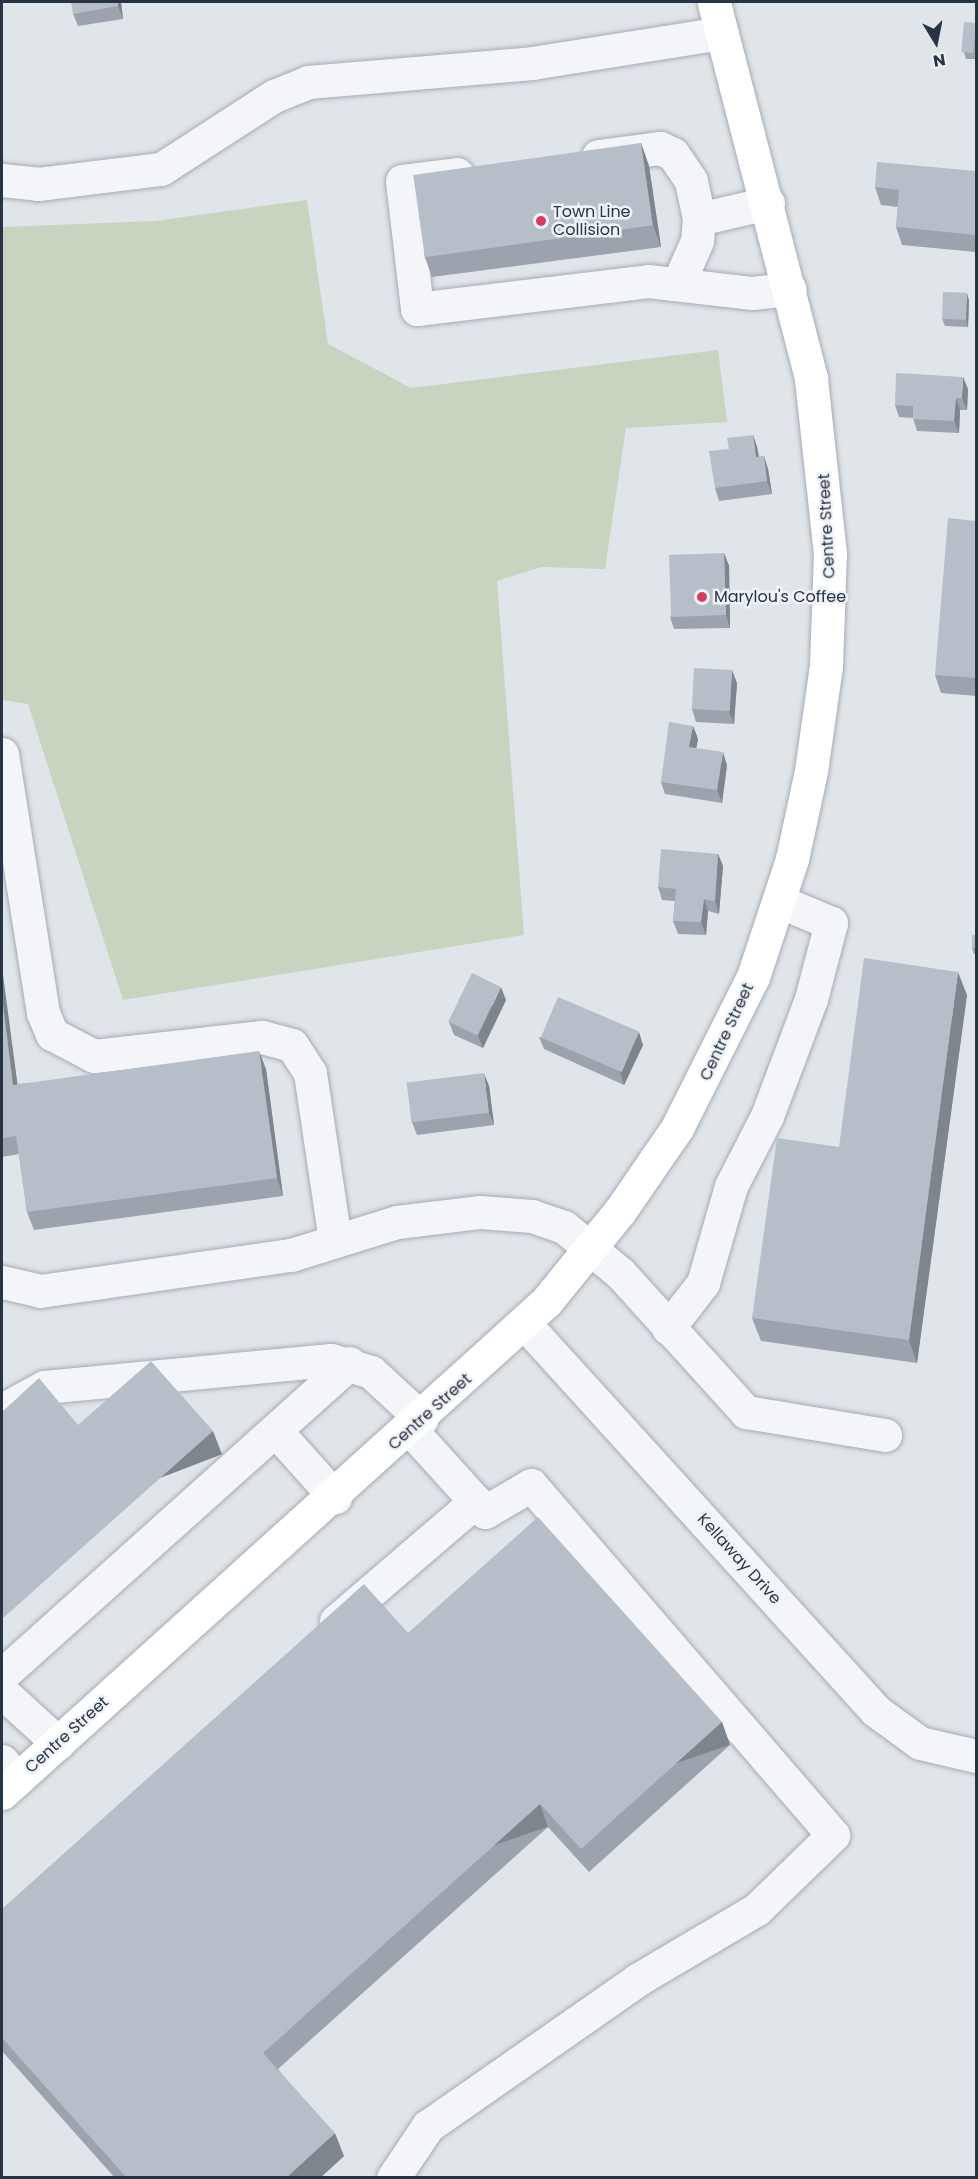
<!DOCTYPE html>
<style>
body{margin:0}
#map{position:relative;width:978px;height:2179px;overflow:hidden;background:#e0e5ea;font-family:Poppins,sans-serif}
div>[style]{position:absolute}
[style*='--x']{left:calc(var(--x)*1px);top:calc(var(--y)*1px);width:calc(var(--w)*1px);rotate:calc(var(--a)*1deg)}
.green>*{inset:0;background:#c7d4c0}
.roads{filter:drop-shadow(0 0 2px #a5acb5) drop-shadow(0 0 2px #a5acb5)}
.minor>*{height:33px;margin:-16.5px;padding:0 16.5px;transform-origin:16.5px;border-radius:16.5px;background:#f3f5f8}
.major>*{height:33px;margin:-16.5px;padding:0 16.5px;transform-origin:16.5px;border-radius:16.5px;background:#fff}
.wall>*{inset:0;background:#9da3ac}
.shaded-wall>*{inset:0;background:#7f858c;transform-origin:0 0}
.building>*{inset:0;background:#b6bec8;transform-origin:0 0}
.dots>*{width:16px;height:16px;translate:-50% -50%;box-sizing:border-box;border:3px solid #eff3f7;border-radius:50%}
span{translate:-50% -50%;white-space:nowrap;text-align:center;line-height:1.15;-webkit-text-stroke:5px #eff3f7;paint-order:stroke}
.poi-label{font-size:16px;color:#273443}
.left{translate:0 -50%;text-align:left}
.street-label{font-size:16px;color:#273443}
.frame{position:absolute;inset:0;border:3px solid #273443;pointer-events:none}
.north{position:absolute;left:906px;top:12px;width:60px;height:60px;-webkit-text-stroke:4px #eff3f7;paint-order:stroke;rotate:170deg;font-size:16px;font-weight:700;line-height:24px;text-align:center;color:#273443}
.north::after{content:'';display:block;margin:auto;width:21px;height:27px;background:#273443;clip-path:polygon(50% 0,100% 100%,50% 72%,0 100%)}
</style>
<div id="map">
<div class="green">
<i style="clip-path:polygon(307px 200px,328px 344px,411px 388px,718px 350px,727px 422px,626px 428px,605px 569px,541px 567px,497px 581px,524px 935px,123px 1000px,28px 704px,2px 700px,2px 227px,155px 221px)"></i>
</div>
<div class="roads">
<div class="minor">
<i style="--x:598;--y:156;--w:63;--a:-7.4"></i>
<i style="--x:660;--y:148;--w:14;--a:25"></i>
<i style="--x:673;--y:154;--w:32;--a:56"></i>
<i style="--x:691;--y:181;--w:39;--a:78"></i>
<i style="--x:699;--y:219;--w:71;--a:-13.1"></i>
<i style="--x:457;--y:174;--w:55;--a:172.7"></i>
<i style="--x:402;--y:181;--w:129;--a:83.3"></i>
<i style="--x:417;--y:309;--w:233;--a:-6.9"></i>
<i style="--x:648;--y:281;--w:105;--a:6.6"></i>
<i style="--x:752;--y:293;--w:38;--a:-6"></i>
<i style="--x:2;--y:180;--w:36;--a:6"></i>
<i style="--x:38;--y:184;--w:124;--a:-7"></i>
<i style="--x:161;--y:169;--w:135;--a:-32.9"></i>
<i style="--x:274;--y:96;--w:37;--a:-22"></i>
<i style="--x:308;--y:82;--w:225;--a:-4.8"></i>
<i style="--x:532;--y:63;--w:192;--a:-9"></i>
<i style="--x:678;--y:284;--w:47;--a:-66.2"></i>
<i style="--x:697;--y:241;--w:22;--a:-85"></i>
<i style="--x:2;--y:754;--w:262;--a:81"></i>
<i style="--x:43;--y:1013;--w:23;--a:67"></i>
<i style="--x:52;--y:1034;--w:47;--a:27.6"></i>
<i style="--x:94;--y:1056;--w:169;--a:-6.5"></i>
<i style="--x:262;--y:1037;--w:31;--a:15"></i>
<i style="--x:292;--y:1045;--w:33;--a:57"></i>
<i style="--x:310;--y:1073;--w:170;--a:81.5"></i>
<i style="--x:2;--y:1282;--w:39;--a:13"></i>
<i style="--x:40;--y:1291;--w:254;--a:-8.2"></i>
<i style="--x:291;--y:1255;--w:111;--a:-17.3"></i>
<i style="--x:397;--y:1222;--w:84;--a:-6.9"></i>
<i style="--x:480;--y:1212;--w:52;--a:4.4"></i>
<i style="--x:532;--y:1216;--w:34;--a:19"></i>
<i style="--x:564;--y:1227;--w:72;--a:39.4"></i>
<i style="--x:620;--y:1273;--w:188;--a:47.8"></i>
<i style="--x:746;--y:1412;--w:141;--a:9.4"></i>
<i style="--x:525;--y:1324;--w:522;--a:47.79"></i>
<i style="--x:876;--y:1711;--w:54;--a:36"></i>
<i style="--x:920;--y:1743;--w:57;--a:13.1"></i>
<i style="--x:668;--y:1328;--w:57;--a:-52.1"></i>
<i style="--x:703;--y:1283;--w:101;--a:-73.9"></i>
<i style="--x:731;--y:1186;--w:79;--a:-62.8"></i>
<i style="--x:767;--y:1116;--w:125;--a:-69.4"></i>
<i style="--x:811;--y:999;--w:79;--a:-75.3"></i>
<i style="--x:831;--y:923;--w:56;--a:-157.1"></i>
<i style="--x:2;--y:1410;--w:48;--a:-28.7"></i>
<i style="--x:44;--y:1387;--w:288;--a:-5.4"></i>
<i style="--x:331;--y:1360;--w:42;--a:16.7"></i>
<i style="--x:371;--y:1372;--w:69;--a:42.7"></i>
<i style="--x:276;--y:1431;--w:89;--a:48.2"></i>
<i style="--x:336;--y:1621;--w:184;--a:-40.6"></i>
<i style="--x:2;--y:1675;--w:467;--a:-41.9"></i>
<i style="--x:2;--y:1692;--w:76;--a:42.3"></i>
<i style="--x:2;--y:1761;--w:24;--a:52"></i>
<i style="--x:393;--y:2178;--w:63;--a:-56.1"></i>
<i style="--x:428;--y:2126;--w:255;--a:-34.9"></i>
<i style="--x:637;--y:1980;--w:139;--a:-30.6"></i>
<i style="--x:757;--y:1909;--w:106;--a:-44.2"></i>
<i style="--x:833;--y:1835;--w:462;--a:-130.8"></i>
<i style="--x:531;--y:1485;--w:53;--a:149.6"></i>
<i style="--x:485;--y:1512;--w:112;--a:-132.1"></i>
</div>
<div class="major">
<i style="--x:2;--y:1793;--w:733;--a:-42.07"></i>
<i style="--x:546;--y:1302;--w:117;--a:-50.9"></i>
<i style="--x:620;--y:1211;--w:101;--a:-55.5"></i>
<i style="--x:677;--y:1128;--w:169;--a:-63.3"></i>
<i style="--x:753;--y:977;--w:124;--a:-71.7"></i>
<i style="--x:792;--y:859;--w:90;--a:-77.8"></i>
<i style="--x:811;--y:771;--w:106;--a:-81.9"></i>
<i style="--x:826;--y:666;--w:112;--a:-88"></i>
<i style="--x:830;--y:554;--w:177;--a:-96.2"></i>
<i style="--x:811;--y:378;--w:388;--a:-104.5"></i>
</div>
</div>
<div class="wall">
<i style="clip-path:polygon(121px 2px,123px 19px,78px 26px,73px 14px)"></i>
<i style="clip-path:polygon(976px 23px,976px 59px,966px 59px,964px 52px)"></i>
<i style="clip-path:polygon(641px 143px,649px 166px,661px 247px,432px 277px,424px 255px)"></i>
<i style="clip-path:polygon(976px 171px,976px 252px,902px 245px,896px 227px,898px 207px,881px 205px,875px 187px)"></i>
<i style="clip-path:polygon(969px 300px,968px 327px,945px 326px,942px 319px)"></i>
<i style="clip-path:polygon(968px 389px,967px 410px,960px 410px,959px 433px,917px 431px,913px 418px,899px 417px,895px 405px)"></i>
<i style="clip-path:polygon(753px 435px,757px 447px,759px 457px,764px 456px,768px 469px,772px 494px,719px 501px,715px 488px,729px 449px)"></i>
<i style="clip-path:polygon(976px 521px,976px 696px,941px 693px,935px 675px)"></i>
<i style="clip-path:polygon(724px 553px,729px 566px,730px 628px,674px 629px,670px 617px)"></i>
<i style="clip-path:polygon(737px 683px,734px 724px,696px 722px,692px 709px)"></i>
<i style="clip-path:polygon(693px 726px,698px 739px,696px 748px,727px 765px,722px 803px,665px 794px,661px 782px)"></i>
<i style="clip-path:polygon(718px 854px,723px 866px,719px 914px,708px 911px,706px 935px,678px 934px,673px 921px,675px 901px,662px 900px,658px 887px)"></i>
<i style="clip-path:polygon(976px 935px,976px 954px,974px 954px,972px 948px)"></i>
<i style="clip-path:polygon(2px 968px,17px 1084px,266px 1069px,283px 1196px,34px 1230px,27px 1212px,19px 1154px,2px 1157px)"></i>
<i style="clip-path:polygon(967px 995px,917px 1363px,761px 1341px,752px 1318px)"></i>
<i style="clip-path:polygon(506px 1000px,483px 1048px,454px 1035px,449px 1022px)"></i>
<i style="clip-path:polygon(539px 1037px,643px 1045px,624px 1085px,544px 1049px)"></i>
<i style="clip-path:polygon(489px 1086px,494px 1125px,417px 1135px,412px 1122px)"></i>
<i style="clip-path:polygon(408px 1633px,722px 1722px,730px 1745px,589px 1872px,548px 1827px,278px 2069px,344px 2156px,320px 2178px,115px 2178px,2px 2051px,2px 1909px)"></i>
</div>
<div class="shaded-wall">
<i style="clip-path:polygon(118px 2px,121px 2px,123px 19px,118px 6px)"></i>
<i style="clip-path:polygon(641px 143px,649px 166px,661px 247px,653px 225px)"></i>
<i style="clip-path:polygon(967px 293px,969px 300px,968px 327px,966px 320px)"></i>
<i style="clip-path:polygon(963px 377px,968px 389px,967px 410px,962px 398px)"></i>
<i style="clip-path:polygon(956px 398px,960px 410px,959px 433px,954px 421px)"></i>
<i style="clip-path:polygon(753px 435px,757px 447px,761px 469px,756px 457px)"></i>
<i style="clip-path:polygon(764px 456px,768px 469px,772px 494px,767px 481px)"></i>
<i style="clip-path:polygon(724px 553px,729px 566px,730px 628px,726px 615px)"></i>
<i style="clip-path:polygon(732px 670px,737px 683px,734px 724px,729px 712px)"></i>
<i style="clip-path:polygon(693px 726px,698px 739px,694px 760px,689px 747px)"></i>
<i style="clip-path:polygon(723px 752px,727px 765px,722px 803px,717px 790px)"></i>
<i style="clip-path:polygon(718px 854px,723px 866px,719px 914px,715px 901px)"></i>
<i style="clip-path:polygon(704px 899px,708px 911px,706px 935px,701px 922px)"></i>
<i style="clip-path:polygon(2px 968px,20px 1103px,13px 1085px,2px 997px)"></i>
<i style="clip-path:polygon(958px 972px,967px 995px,917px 1363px,909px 1340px)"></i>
<i style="clip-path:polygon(501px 987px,506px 1000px,483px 1048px,478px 1036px)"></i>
<i style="clip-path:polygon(639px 1032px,643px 1045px,624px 1085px,620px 1072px)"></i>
<i style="clip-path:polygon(259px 1051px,266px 1069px,283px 1196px,277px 1178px)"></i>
<i style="clip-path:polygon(484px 1073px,489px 1086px,494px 1125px,489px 1113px)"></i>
<i style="left:213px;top:1431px;width:25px;height:283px;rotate:69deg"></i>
<i style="left:722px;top:1722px;width:24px;height:190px;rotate:71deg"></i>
<i style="left:540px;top:1804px;width:24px;height:372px;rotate:71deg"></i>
<i style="clip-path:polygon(335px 2133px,344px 2156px,320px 2178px,286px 2178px)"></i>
</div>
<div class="building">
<i style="clip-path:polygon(71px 2px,118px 2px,118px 6px,73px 14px)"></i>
<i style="left:964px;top:22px;width:12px;height:30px;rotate:5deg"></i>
<i style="left:641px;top:143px;width:83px;height:230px;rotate:82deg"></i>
<i style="clip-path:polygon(877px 162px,976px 171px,976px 235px,896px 227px,899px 190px,875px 187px)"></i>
<i style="left:943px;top:292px;width:24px;height:27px;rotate:2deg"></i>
<i style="clip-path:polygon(896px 373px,963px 377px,962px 398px,956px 398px,954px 421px,913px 419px,913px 406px,895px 405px)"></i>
<i style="clip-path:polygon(753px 435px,756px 457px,764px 456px,767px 481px,715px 488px,709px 451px,729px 449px,727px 438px)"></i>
<i style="clip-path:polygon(948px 518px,976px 521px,976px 678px,935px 675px)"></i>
<i style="left:724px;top:553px;width:62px;height:55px;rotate:88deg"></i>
<i style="left:694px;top:668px;width:38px;height:41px;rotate:3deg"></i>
<i style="clip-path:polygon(669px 722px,693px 726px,689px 747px,723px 752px,717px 790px,661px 782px)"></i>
<i style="clip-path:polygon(661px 849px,718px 854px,715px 901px,704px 899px,701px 922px,673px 921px,676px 889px,658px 887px)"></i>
<i style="left:972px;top:935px;width:4px;height:13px"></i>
<i style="clip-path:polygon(864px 958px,958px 972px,909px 1340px,752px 1318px,777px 1138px,839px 1147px)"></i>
<i style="left:472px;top:973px;width:32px;height:54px;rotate:26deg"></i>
<i style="clip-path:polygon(2px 997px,13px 1085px,259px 1051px,277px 1178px,27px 1212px,16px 1136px,2px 1138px)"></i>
<i style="left:558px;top:997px;width:88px;height:44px;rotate:23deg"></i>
<i style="left:484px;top:1073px;width:40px;height:78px;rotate:83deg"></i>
<i style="clip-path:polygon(151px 1361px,213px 1431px,2px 1619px,2px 1412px,39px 1378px,78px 1425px)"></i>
<i style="clip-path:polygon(538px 1517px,722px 1722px,581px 1849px,540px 1804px,263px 2053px,335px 2133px,286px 2178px,127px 2178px,2px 2038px,2px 1909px,364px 1584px,408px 1633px)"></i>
</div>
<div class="dots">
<i style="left:541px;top:221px;background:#d93b61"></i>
<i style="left:702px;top:597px;background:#d93b61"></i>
</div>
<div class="poi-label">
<span class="left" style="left:553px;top:221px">Town Line<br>Collision</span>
<span class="left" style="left:714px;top:597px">Marylou's Coffee</span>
</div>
<div class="street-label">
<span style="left:827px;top:526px;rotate:-93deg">Centre Street</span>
<span style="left:727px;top:1032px;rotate:-65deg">Centre Street</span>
<span style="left:430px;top:1412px;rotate:-42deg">Centre Street</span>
<span style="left:739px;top:1559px;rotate:48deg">Kellaway Drive</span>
<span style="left:67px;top:1735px;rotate:-42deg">Centre Street</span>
</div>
<div class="frame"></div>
<div class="north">N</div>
</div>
